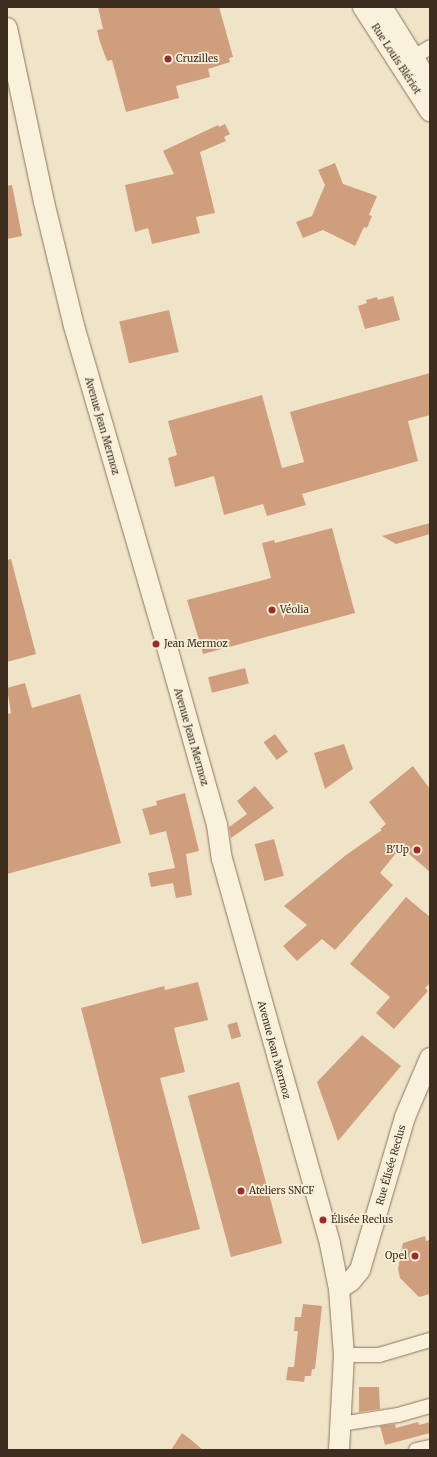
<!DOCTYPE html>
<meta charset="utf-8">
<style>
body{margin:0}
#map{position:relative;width:437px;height:1457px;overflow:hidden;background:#f0e4c8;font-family:Merriweather,serif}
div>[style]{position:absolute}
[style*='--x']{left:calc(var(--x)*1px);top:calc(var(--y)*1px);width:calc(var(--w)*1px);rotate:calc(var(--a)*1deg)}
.building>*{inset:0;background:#cf9f7d;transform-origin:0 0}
.roads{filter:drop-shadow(0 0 1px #8d765c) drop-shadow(0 0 1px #8d765c)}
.street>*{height:14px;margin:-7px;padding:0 7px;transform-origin:7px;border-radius:7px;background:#faf1dc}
.secondary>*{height:20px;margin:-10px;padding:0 10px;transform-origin:10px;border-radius:10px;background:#faf1dc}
.dots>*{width:11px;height:11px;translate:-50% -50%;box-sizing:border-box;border:2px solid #f7eed8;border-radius:50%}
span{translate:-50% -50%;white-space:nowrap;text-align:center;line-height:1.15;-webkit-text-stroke:3.5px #f7eed8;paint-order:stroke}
.poi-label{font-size:10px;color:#3d2e20}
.left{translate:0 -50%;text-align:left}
.right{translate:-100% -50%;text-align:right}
.street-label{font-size:10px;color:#3d2e20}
.frame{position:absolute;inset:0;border:8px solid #3d2e20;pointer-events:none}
</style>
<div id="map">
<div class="building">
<i style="clip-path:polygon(98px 7px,219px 7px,233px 57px,229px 58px,230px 62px,208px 69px,210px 77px,176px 86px,179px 98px,126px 112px,112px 60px,107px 61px,100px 42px,97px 30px,103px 29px)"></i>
<i style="clip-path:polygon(225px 124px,230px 134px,224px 137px,226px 141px,200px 152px,215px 213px,196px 217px,200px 233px,152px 244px,148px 228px,135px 232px,125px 185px,174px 174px,163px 151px,218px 125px,219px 127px)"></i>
<i style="clip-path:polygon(335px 163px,343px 184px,377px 196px,369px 215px,372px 216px,367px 228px,364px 227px,355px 246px,323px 230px,303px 238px,296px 222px,312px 216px,325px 185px,318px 170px)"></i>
<i style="clip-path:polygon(12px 185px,22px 236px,7px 239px,7px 186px)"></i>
<i style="clip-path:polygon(393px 296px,400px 320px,365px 329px,358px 306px,367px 303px,366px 300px,377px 297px,378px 300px)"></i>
<i style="left:169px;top:310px;width:43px;height:51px;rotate:77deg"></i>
<i style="clip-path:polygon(430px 373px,430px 415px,408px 421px,418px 461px,302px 494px,306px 505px,267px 516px,263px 504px,224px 515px,214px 476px,175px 487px,168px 458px,177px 455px,168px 421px,262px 395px,282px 468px,304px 462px,290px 412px)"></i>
<i style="clip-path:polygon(430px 523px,430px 534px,396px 544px,382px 536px)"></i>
<i style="clip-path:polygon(332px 528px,355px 613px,203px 654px,187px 600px,271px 578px,262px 543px,274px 540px,275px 543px)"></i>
<i style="clip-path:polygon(11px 559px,36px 654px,7px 662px,7px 560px)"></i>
<i style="left:245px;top:668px;width:16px;height:38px;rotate:76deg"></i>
<i style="clip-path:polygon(25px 683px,32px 708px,80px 694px,121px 843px,7px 874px,7px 714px,11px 713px,7px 688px)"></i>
<i style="left:275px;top:734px;width:22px;height:14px;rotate:54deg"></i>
<i style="clip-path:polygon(344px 744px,353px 769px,325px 789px,314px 753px)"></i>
<i style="clip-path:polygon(413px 766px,430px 789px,430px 872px,401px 847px,380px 873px,393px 885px,335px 950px,322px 939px,297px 961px,283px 946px,307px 925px,284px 906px,346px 855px,382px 830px,380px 829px,386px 824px,369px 802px)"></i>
<i style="clip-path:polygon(255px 786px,274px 808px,231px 838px,229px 827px,247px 814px,237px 801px)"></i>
<i style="clip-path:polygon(185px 793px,199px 851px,186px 854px,192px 895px,176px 898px,173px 883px,151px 887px,148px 873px,175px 868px,166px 831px,150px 835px,142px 809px,157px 805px,156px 801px)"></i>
<i style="left:274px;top:839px;width:38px;height:20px;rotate:75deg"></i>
<i style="clip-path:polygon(406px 897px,430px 917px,430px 983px,425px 988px,428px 991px,394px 1029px,376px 1013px,390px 997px,350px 964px)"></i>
<i style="clip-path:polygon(198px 982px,208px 1020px,174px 1028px,185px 1072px,160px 1078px,200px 1229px,142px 1244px,81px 1008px,164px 986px,165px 990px)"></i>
<i style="left:237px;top:1022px;width:15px;height:10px;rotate:74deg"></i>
<i style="clip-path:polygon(362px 1035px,401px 1066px,338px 1141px,317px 1082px)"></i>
<i style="left:239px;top:1082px;width:167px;height:53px;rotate:75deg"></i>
<i style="clip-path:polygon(425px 1236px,426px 1241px,430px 1240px,430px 1294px,419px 1297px,400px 1278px,398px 1269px,403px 1243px)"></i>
<i style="clip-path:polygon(303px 1304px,322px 1306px,315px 1369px,312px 1369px,311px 1376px,305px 1376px,304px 1382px,286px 1380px,288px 1367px,294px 1367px,298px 1331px,294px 1331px,295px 1317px,301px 1317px)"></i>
<i style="clip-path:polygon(359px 1387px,379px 1387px,380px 1409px,359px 1412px)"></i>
<i style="clip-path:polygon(418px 1422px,419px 1425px,430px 1422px,430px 1433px,385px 1445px,380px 1426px,395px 1424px,396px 1428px)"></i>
<i style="clip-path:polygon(182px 1433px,190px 1439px,203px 1450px,171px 1450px)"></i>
</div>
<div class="roads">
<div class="street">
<i style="--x:412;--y:58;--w:21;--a:-31"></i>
<i style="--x:344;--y:1355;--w:35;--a:0"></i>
<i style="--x:379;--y:1355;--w:53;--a:-16.4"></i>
<i style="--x:341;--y:1424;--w:58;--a:-9"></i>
<i style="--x:398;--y:1415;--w:33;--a:-16"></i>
<i style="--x:416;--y:1450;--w:14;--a:-12"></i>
</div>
<div class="secondary">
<i style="--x:363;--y:7;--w:124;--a:57.2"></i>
<i style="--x:382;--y:7;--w:91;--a:58.1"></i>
<i style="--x:7;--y:28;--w:178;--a:78"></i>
<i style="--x:44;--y:202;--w:128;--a:76.4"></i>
<i style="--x:74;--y:326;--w:327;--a:73.8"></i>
<i style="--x:165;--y:640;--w:192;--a:74.3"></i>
<i style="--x:217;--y:825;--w:34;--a:82"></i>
<i style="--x:222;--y:859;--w:400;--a:74.3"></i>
<i style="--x:330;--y:1244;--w:46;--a:78.7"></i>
<i style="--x:339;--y:1289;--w:66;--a:85.7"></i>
<i style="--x:344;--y:1355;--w:95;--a:93"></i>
<i style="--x:339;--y:1289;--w:14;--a:-34"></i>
<i style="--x:351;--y:1281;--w:14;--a:-51"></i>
<i style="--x:360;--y:1270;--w:159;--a:-73.6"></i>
<i style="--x:405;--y:1117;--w:64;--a:-67"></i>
</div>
</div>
<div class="dots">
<i style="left:168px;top:59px;background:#9e2a2b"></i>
<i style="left:272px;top:610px;background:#9e2a2b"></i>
<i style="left:156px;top:644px;background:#9e2a2b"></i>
<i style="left:417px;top:850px;background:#9e2a2b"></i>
<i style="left:241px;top:1191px;background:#9e2a2b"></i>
<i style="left:323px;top:1220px;background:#9e2a2b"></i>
<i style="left:415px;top:1256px;background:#9e2a2b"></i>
</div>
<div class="poi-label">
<span class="left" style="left:176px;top:59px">Cruzilles</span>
<span class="left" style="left:280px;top:610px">Véolia</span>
<span class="left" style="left:164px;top:644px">Jean Mermoz</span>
<span class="right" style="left:409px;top:850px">B'Up</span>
<span class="left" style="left:249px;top:1191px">Ateliers SNCF</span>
<span class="left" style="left:331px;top:1220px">Élisée Reclus</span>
<span class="right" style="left:407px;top:1256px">Opel</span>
</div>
<div class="street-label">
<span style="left:396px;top:59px;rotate:57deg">Rue Louis Blériot</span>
<span style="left:102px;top:426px;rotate:74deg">Avenue Jean Mermoz</span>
<span style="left:191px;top:737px;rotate:74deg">Avenue Jean Mermoz</span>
<span style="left:274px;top:1050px;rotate:75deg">Avenue Jean Mermoz</span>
<span style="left:391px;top:1165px;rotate:-74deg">Rue Élisée Reclus</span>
</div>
<div class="frame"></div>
</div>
